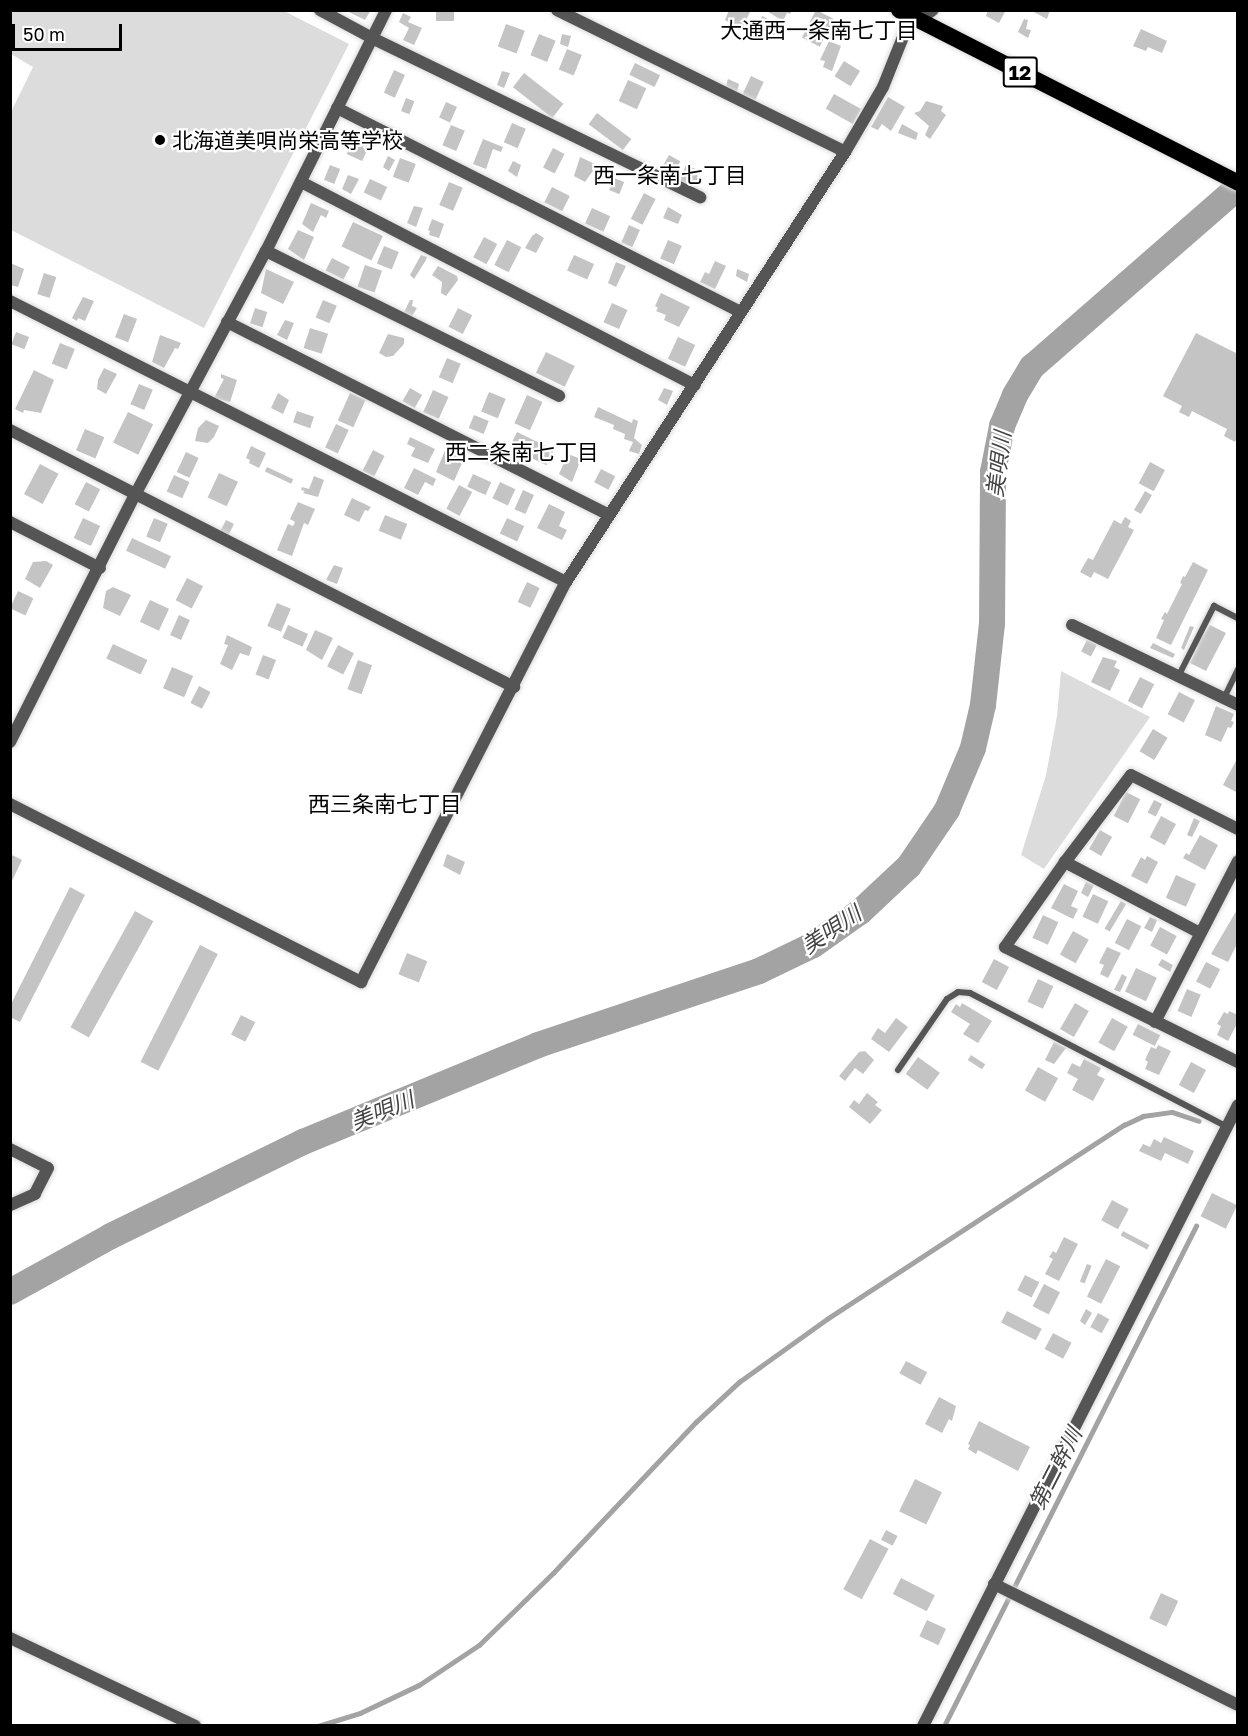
<!DOCTYPE html>
<meta charset="utf-8">
<style>
body{margin:0}
#map{position:relative;width:1248px;height:1736px;overflow:hidden;background:#fff;font-family:"Golos Text","Noto Sans JP",sans-serif}
div>[style]{position:absolute}
[style*='--x']{left:calc(var(--x)*1px);top:calc(var(--y)*1px);width:calc(var(--w)*1px);rotate:calc(var(--a)*1deg)}
.green>*{inset:0;background:#dcdcdc}
.stream>*{height:4.5px;margin:-2.25px;padding:0 2.25px;transform-origin:2.25px;border-radius:2.25px;background:#a3a3a3}
.river>*{height:26px;margin:-13px;padding:0 13px;transform-origin:13px;border-radius:13px;background:#a3a3a3}
.building>*{inset:0;background:#c4c4c4;transform-origin:0 0}
.roads{filter:drop-shadow(0 0 2px #dbdbdb) drop-shadow(0 0 2px #dbdbdb)}
.service>*{height:6px;margin:-3px;padding:0 3px;transform-origin:3px;border-radius:3px;background:#555}
.minor>*{height:12px;margin:-6px;padding:0 6px;transform-origin:6px;border-radius:6px;background:#555}
.tertiary>*{height:12px;margin:-6px;padding:0 6px;transform-origin:6px;border-radius:6px;background:#555}
.trunk>*{height:16px;margin:-8px;padding:0 8px;transform-origin:8px;border-radius:8px;background:#000}
.dots>*{width:16px;height:16px;translate:-50% -50%;box-sizing:border-box;border:3px solid #fff;border-radius:50%}
span{translate:-50% -50%;white-space:nowrap;text-align:center;line-height:1.15;-webkit-text-stroke:4.5px #fff;paint-order:stroke}
.shield-label span{padding:2px 4px;background:#fff;border:2px solid;border-radius:4px;-webkit-text-stroke-width:0}
.shield-label{font-size:20px;color:#000;font-weight:700}
.poi-label{font-size:21px;color:#000}
.left{translate:0 -50%;text-align:left}
.neighbourhood-label{font-size:22px;color:#000}
.water-label{font-size:22px;color:#444;font-style:italic}
.frame{position:absolute;inset:0;border:12px solid #000;pointer-events:none}
.scale{position:absolute;left:12px;top:24px;width:110px;height:27px;box-sizing:border-box;border:3px solid #000;border-top:0;padding-left:8px;font-size:18px;line-height:21px;white-space:nowrap;color:#000;-webkit-text-stroke:4px #fff;paint-order:stroke}
</style>
<div id="map">
<div class="green">
<i style="clip-path:polygon(11px 10px,284px 11px,349px 44px,204px 328px,11px 230px,11px 112px,33px 67px,11px 54px)"></i>
<i style="clip-path:polygon(1061px 671px,1150px 717px,1044px 869px,1021px 855px,1046px 775px,1057px 716px)"></i>
</div>
<div class="stream">
<i style="--x:318;--y:1726;--w:44;--a:-17.2"></i>
<i style="--x:360;--y:1713;--w:65;--a:-25.4"></i>
<i style="--x:419;--y:1685;--w:72;--a:-33.7"></i>
<i style="--x:479;--y:1645;--w:103;--a:-44.2"></i>
<i style="--x:553;--y:1573;--w:208;--a:-46.6"></i>
<i style="--x:696;--y:1422;--w:59;--a:-42.9"></i>
<i style="--x:739;--y:1382;--w:108;--a:-35.6"></i>
<i style="--x:827;--y:1319;--w:355;--a:-33.2"></i>
<i style="--x:1124;--y:1125;--w:21;--a:-25"></i>
<i style="--x:1143;--y:1116;--w:29;--a:-8"></i>
<i style="--x:1172;--y:1112;--w:28;--a:18"></i>
<i style="--x:944;--y:1726;--w:560;--a:-63.25"></i>
</div>
<div class="river">
<i style="--x:10;--y:1292;--w:115;--a:-29"></i>
<i style="--x:111;--y:1236;--w:214;--a:-26.1"></i>
<i style="--x:303;--y:1142;--w:254;--a:-22.4"></i>
<i style="--x:538;--y:1045;--w:233;--a:-18.5"></i>
<i style="--x:759;--y:971;--w:60;--a:-25.7"></i>
<i style="--x:813;--y:945;--w:57;--a:-35.1"></i>
<i style="--x:860;--y:912;--w:67;--a:-43.2"></i>
<i style="--x:909;--y:866;--w:68;--a:-55.8"></i>
<i style="--x:947;--y:810;--w:67;--a:-67.2"></i>
<i style="--x:973;--y:748;--w:44;--a:-76.9"></i>
<i style="--x:983;--y:705;--w:81;--a:-83.7"></i>
<i style="--x:992;--y:624;--w:152;--a:-89.6"></i>
<i style="--x:993;--y:472;--w:47;--a:-78.9"></i>
<i style="--x:1002;--y:426;--w:34;--a:-67"></i>
<i style="--x:1015;--y:395;--w:33;--a:-59"></i>
<i style="--x:1032;--y:367;--w:274;--a:-41.1"></i>
</div>
<div class="building">
<i style="clip-path:polygon(345px 10px,371px 10px,365px 20px)"></i>
<i style="left:436px;top:10px;width:18px;height:11px"></i>
<i style="clip-path:polygon(729px 10px,750px 12px,742px 29px,725px 20px)"></i>
<i style="clip-path:polygon(765px 10px,792px 10px,790px 14px,787px 13px,783px 21px)"></i>
<i style="left:816px;top:10px;width:20px;height:31px;rotate:27deg"></i>
<i style="clip-path:polygon(988px 10px,1006px 10px,999px 23px,986px 16px)"></i>
<i style="clip-path:polygon(1030px 10px,1050px 10px,1047px 19px)"></i>
<i style="clip-path:polygon(403px 13px,411px 17px,408px 22px,422px 28px,414px 45px,403px 40px,409px 28px,399px 22px)"></i>
<i style="clip-path:polygon(762px 16px,778px 24px,774px 37px,757px 29px)"></i>
<i style="clip-path:polygon(1024px 19px,1028px 20px,1026px 29px,1031px 30px,1028px 38px,1018px 32px)"></i>
<i style="left:506px;top:24px;width:20px;height:24px;rotate:20deg"></i>
<i style="clip-path:polygon(1141px 29px,1167px 41px,1162px 53px,1148px 47px,1146px 51px,1133px 46px)"></i>
<i style="left:539px;top:34px;width:18px;height:23px;rotate:22deg"></i>
<i style="clip-path:polygon(562px 34px,571px 36px,568px 47px,560px 44px)"></i>
<i style="clip-path:polygon(829px 41px,841px 46px,832px 71px,823px 67px,825px 61px,820px 60px)"></i>
<i style="left:567px;top:49px;width:16px;height:22px;rotate:22deg"></i>
<i style="left:844px;top:61px;width:19px;height:18px;rotate:32deg"></i>
<i style="left:635px;top:63px;width:28px;height:13px;rotate:26deg"></i>
<i style="left:394px;top:70px;width:12px;height:25px;rotate:24deg"></i>
<i style="clip-path:polygon(502px 71px,510px 73px,504px 88px,497px 85px)"></i>
<i style="left:524px;top:73px;width:50px;height:18px;rotate:38deg"></i>
<i style="left:751px;top:76px;width:14px;height:20px;rotate:25deg"></i>
<i style="clip-path:polygon(728px 79px,739px 84px,737px 92px,726px 86px)"></i>
<i style="left:628px;top:80px;width:20px;height:23px;rotate:24deg"></i>
<i style="left:834px;top:94px;width:31px;height:17px;rotate:29deg"></i>
<i style="clip-path:polygon(888px 97px,905px 107px,891px 131px,882px 124px,878px 130px,871px 127px)"></i>
<i style="left:406px;top:98px;width:9px;height:14px;rotate:21deg"></i>
<i style="clip-path:polygon(926px 101px,943px 106px,941px 111px,946px 115px,930px 139px,925px 135px,929px 126px,914px 113px,920px 111px)"></i>
<i style="left:446px;top:102px;width:12px;height:17px;rotate:24deg"></i>
<i style="left:597px;top:113px;width:43px;height:14px;rotate:37deg"></i>
<i style="left:512px;top:123px;width:15px;height:21px;rotate:23deg"></i>
<i style="clip-path:polygon(902px 124px,918px 133px,916px 140px,898px 133px)"></i>
<i style="left:451px;top:125px;width:15px;height:22px;rotate:23deg"></i>
<i style="left:356px;top:134px;width:17px;height:22px;rotate:25deg"></i>
<i style="clip-path:polygon(483px 139px,503px 147px,501px 152px,493px 149px,486px 169px,473px 164px)"></i>
<i style="left:553px;top:148px;width:13px;height:22px;rotate:27deg"></i>
<i style="left:669px;top:155px;width:13px;height:14px;rotate:29deg"></i>
<i style="clip-path:polygon(388px 156px,395px 160px,389px 171px,383px 167px)"></i>
<i style="clip-path:polygon(580px 157px,597px 165px,585px 182px,574px 176px)"></i>
<i style="left:400px;top:158px;width:17px;height:20px;rotate:21deg"></i>
<i style="clip-path:polygon(513px 161px,521px 165px,517px 177px,508px 171px)"></i>
<i style="left:330px;top:165px;width:11px;height:16px;rotate:22deg"></i>
<i style="left:686px;top:165px;width:16px;height:17px;rotate:22deg"></i>
<i style="clip-path:polygon(348px 175px,359px 179px,351px 194px,342px 189px)"></i>
<i style="left:614px;top:178px;width:11px;height:13px;rotate:22deg"></i>
<i style="left:370px;top:179px;width:19px;height:15px;rotate:25deg"></i>
<i style="left:449px;top:182px;width:15px;height:25px;rotate:23deg"></i>
<i style="left:552px;top:187px;width:20px;height:17px;rotate:27deg"></i>
<i style="left:644px;top:193px;width:13px;height:29px;rotate:27deg"></i>
<i style="clip-path:polygon(311px 203px,329px 211px,326px 218px,321px 215px,313px 232px,302px 224px)"></i>
<i style="clip-path:polygon(414px 206px,423px 208px,416px 227px,407px 223px)"></i>
<i style="clip-path:polygon(668px 207px,682px 215px,678px 224px,663px 218px)"></i>
<i style="left:592px;top:208px;width:20px;height:17px;rotate:24deg"></i>
<i style="clip-path:polygon(432px 219px,444px 224px,439px 238px,429px 235px,430px 231px,428px 230px)"></i>
<i style="left:353px;top:222px;width:33px;height:27px;rotate:25deg"></i>
<i style="left:629px;top:225px;width:12px;height:19px;rotate:24deg"></i>
<i style="clip-path:polygon(298px 230px,314px 237px,304px 260px,288px 249px)"></i>
<i style="clip-path:polygon(536px 233px,544px 238px,536px 253px,525px 248px,532px 236px)"></i>
<i style="left:484px;top:237px;width:15px;height:23px;rotate:28deg"></i>
<i style="left:507px;top:240px;width:16px;height:28px;rotate:27deg"></i>
<i style="left:668px;top:240px;width:15px;height:20px;rotate:23deg"></i>
<i style="left:384px;top:246px;width:16px;height:19px;rotate:22deg"></i>
<i style="clip-path:polygon(421px 255px,427px 257px,426px 260px,414px 279px,410px 275px)"></i>
<i style="left:574px;top:255px;width:22px;height:17px;rotate:24deg"></i>
<i style="left:332px;top:258px;width:20px;height:14px;rotate:27deg"></i>
<i style="clip-path:polygon(715px 261px,726px 266px,715px 289px,700px 282px,705px 272px,709px 274px)"></i>
<i style="clip-path:polygon(616px 262px,626px 266px,616px 287px,608px 283px)"></i>
<i style="clip-path:polygon(10px 263px,24px 269px,18px 287px,10px 285px)"></i>
<i style="left:365px;top:265px;width:18px;height:23px;rotate:19deg"></i>
<i style="clip-path:polygon(438px 266px,457px 276px,458px 280px,446px 296px,441px 293px,442px 282px,432px 275px)"></i>
<i style="clip-path:polygon(266px 269px,294px 282px,283px 304px,261px 293px)"></i>
<i style="clip-path:polygon(737px 269px,749px 274px,747px 282px,736px 276px)"></i>
<i style="left:44px;top:273px;width:13px;height:22px;rotate:18deg"></i>
<i style="clip-path:polygon(661px 293px,690px 307px,679px 327px,664px 320px,666px 315px,656px 311px,658px 308px,655px 306px)"></i>
<i style="clip-path:polygon(83px 297px,94px 301px,85px 321px,78px 318px,77px 321px,72px 318px)"></i>
<i style="left:323px;top:300px;width:15px;height:19px;rotate:23deg"></i>
<i style="clip-path:polygon(410px 300px,413px 300px,412px 306px,417px 308px,412px 316px,404px 312px)"></i>
<i style="left:612px;top:303px;width:17px;height:21px;rotate:24deg"></i>
<i style="left:255px;top:308px;width:13px;height:16px;rotate:18deg"></i>
<i style="left:458px;top:308px;width:16px;height:21px;rotate:27deg"></i>
<i style="left:124px;top:314px;width:14px;height:25px;rotate:21deg"></i>
<i style="clip-path:polygon(285px 320px,294px 323px,287px 340px,277px 335px)"></i>
<i style="left:310px;top:328px;width:19px;height:21px;rotate:18deg"></i>
<i style="left:16px;top:332px;width:14px;height:13px;rotate:21deg"></i>
<i style="clip-path:polygon(1196px 333px,1238px 354px,1238px 436px,1235px 442px,1224px 436px,1227px 429px,1192px 411px,1189px 417px,1179px 412px,1182px 406px,1163px 396px)"></i>
<i style="clip-path:polygon(388px 334px,404px 338px,404px 344px,393px 356px,386px 357px,379px 353px)"></i>
<i style="clip-path:polygon(160px 335px,181px 343px,178px 349px,175px 348px,164px 368px,152px 362px)"></i>
<i style="left:678px;top:337px;width:19px;height:24px;rotate:25deg"></i>
<i style="left:60px;top:343px;width:16px;height:22px;rotate:22deg"></i>
<i style="left:546px;top:352px;width:32px;height:23px;rotate:26deg"></i>
<i style="left:447px;top:358px;width:15px;height:21px;rotate:23deg"></i>
<i style="clip-path:polygon(104px 368px,117px 374px,106px 394px,97px 389px,98px 380px)"></i>
<i style="clip-path:polygon(34px 370px,54px 380px,41px 413px,24px 410px,23px 413px,15px 409px)"></i>
<i style="clip-path:polygon(221px 374px,237px 380px,230px 402px,214px 398px,224px 379px,221px 378px)"></i>
<i style="left:139px;top:384px;width:15px;height:22px;rotate:23deg"></i>
<i style="left:410px;top:388px;width:14px;height:15px;rotate:30deg"></i>
<i style="clip-path:polygon(664px 388px,673px 391px,667px 405px,658px 400px)"></i>
<i style="left:433px;top:390px;width:17px;height:24px;rotate:24deg"></i>
<i style="left:489px;top:392px;width:18px;height:21px;rotate:22deg"></i>
<i style="clip-path:polygon(278px 393px,289px 400px,283px 414px,271px 408px)"></i>
<i style="left:350px;top:393px;width:17px;height:30px;rotate:24deg"></i>
<i style="left:527px;top:395px;width:17px;height:31px;rotate:24deg"></i>
<i style="clip-path:polygon(598px 407px,632px 423px,633px 419px,638px 421px,634px 438px,642px 445px,639px 454px,629px 451px,633px 442px,624px 439px,625px 434px,613px 429px,614px 425px,594px 417px)"></i>
<i style="left:297px;top:411px;width:18px;height:12px;rotate:19deg"></i>
<i style="left:128px;top:412px;width:28px;height:34px;rotate:26deg"></i>
<i style="left:474px;top:415px;width:16px;height:14px;rotate:22deg"></i>
<i style="clip-path:polygon(206px 420px,219px 426px,214px 437px,208px 443px,195px 441px,198px 428px)"></i>
<i style="left:336px;top:424px;width:14px;height:26px;rotate:25deg"></i>
<i style="left:85px;top:429px;width:21px;height:23px;rotate:23deg"></i>
<i style="left:517px;top:432px;width:41px;height:17px;rotate:26deg"></i>
<i style="clip-path:polygon(410px 437px,435px 449px,428px 463px,411px 456px,415px 448px,407px 444px)"></i>
<i style="clip-path:polygon(251px 446px,266px 453px,259px 468px,249px 463px,250px 460px,246px 458px)"></i>
<i style="clip-path:polygon(446px 448px,461px 455px,457px 462px,462px 463px,454px 481px,436px 472px)"></i>
<i style="left:373px;top:450px;width:13px;height:23px;rotate:27deg"></i>
<i style="left:186px;top:452px;width:14px;height:22px;rotate:25deg"></i>
<i style="clip-path:polygon(568px 454px,581px 459px,572px 482px,559px 474px)"></i>
<i style="left:1150px;top:462px;width:17px;height:24px;rotate:28deg"></i>
<i style="left:40px;top:464px;width:21px;height:34px;rotate:28deg"></i>
<i style="left:267px;top:467px;width:29px;height:5px;rotate:25deg"></i>
<i style="clip-path:polygon(414px 468px,436px 479px,433px 486px,425px 482px,418px 495px,404px 488px)"></i>
<i style="left:601px;top:469px;width:16px;height:15px;rotate:27deg"></i>
<i style="left:219px;top:473px;width:21px;height:27px;rotate:25deg"></i>
<i style="left:473px;top:474px;width:20px;height:14px;rotate:24deg"></i>
<i style="left:174px;top:475px;width:17px;height:18px;rotate:24deg"></i>
<i style="clip-path:polygon(314px 476px,324px 480px,318px 497px,303px 493px,305px 491px,301px 490px,302px 487px,309px 489px)"></i>
<i style="left:86px;top:482px;width:16px;height:25px;rotate:27deg"></i>
<i style="left:500px;top:482px;width:17px;height:18px;rotate:25deg"></i>
<i style="left:459px;top:485px;width:15px;height:27px;rotate:28deg"></i>
<i style="left:523px;top:490px;width:12px;height:21px;rotate:24deg"></i>
<i style="left:1145px;top:491px;width:8px;height:22px;rotate:30deg"></i>
<i style="clip-path:polygon(352px 498px,371px 507px,368px 511px,365px 510px,359px 522px,344px 515px)"></i>
<i style="clip-path:polygon(298px 502px,315px 509px,308px 525px,304px 523px,292px 556px,277px 550px,288px 524px,293px 526px,295px 522px,290px 519px)"></i>
<i style="clip-path:polygon(549px 504px,565px 512px,559px 526px,567px 530px,562px 540px,537px 528px)"></i>
<i style="left:385px;top:515px;width:24px;height:17px;rotate:22deg"></i>
<i style="clip-path:polygon(1125px 517px,1131px 521px,1128px 527px,1134px 530px,1108px 579px,1094px 572px,1091px 578px,1080px 572px,1088px 558px,1093px 560px,1114px 520px,1121px 524px)"></i>
<i style="left:83px;top:518px;width:19px;height:22px;rotate:25deg"></i>
<i style="left:154px;top:518px;width:15px;height:20px;rotate:23deg"></i>
<i style="left:507px;top:518px;width:19px;height:17px;rotate:25deg"></i>
<i style="left:226px;top:520px;width:9px;height:13px;rotate:27deg"></i>
<i style="left:132px;top:538px;width:43px;height:14px;rotate:25deg"></i>
<i style="clip-path:polygon(46px 561px,53px 565px,40px 588px,25px 579px,33px 562px)"></i>
<i style="clip-path:polygon(1193px 562px,1208px 570px,1171px 645px,1156px 638px,1164px 620px,1161px 619px,1165px 612px,1167px 614px,1182px 584px,1180px 583px,1183px 576px,1185px 577px)"></i>
<i style="clip-path:polygon(334px 565px,343px 568px,337px 584px,326px 580px)"></i>
<i style="left:187px;top:578px;width:18px;height:25px;rotate:27deg"></i>
<i style="left:527px;top:582px;width:14px;height:22px;rotate:25deg"></i>
<i style="clip-path:polygon(113px 587px,131px 595px,120px 616px,103px 608px,106px 591px)"></i>
<i style="left:18px;top:591px;width:17px;height:19px;rotate:25deg"></i>
<i style="left:150px;top:600px;width:21px;height:24px;rotate:25deg"></i>
<i style="left:277px;top:603px;width:15px;height:25px;rotate:23deg"></i>
<i style="left:179px;top:615px;width:12px;height:22px;rotate:24deg"></i>
<i style="left:288px;top:625px;width:22px;height:14px;rotate:24deg"></i>
<i style="clip-path:polygon(1210px 625px,1226px 633px,1206px 671px,1190px 663px,1198px 647px,1196px 646px)"></i>
<i style="clip-path:polygon(1190px 626px,1194px 627px,1184px 650px,1181px 648px)"></i>
<i style="clip-path:polygon(315px 630px,333px 638px,322px 660px,306px 650px)"></i>
<i style="clip-path:polygon(227px 635px,252px 647px,249px 656px,240px 653px,232px 670px,220px 664px,228px 645px,224px 644px)"></i>
<i style="left:1087px;top:640px;width:11px;height:13px;rotate:27deg"></i>
<i style="clip-path:polygon(1153px 643px,1175px 654px,1173px 658px,1150px 648px)"></i>
<i style="left:113px;top:644px;width:38px;height:16px;rotate:25deg"></i>
<i style="left:338px;top:645px;width:18px;height:24px;rotate:27deg"></i>
<i style="left:263px;top:655px;width:14px;height:21px;rotate:21deg"></i>
<i style="clip-path:polygon(1103px 657px,1117px 661px,1114px 667px,1120px 670px,1110px 691px,1091px 682px)"></i>
<i style="left:358px;top:660px;width:15px;height:31px;rotate:20deg"></i>
<i style="left:172px;top:667px;width:23px;height:23px;rotate:23deg"></i>
<i style="left:1140px;top:677px;width:16px;height:27px;rotate:27deg"></i>
<i style="left:199px;top:686px;width:13px;height:19px;rotate:27deg"></i>
<i style="left:1179px;top:692px;width:18px;height:25px;rotate:27deg"></i>
<i style="clip-path:polygon(1216px 706px,1234px 714px,1231px 721px,1234px 722px,1231px 728px,1228px 727px,1221px 742px,1205px 735px)"></i>
<i style="left:1153px;top:729px;width:17px;height:26px;rotate:31deg"></i>
<i style="clip-path:polygon(1238px 757px,1238px 793px,1223px 785px)"></i>
<i style="left:1126px;top:792px;width:16px;height:27px;rotate:27deg"></i>
<i style="left:1154px;top:800px;width:9px;height:14px;rotate:27deg"></i>
<i style="left:1161px;top:816px;width:17px;height:24px;rotate:28deg"></i>
<i style="clip-path:polygon(1194px 818px,1200px 821px,1192px 837px,1187px 835px)"></i>
<i style="left:1100px;top:830px;width:14px;height:22px;rotate:30deg"></i>
<i style="clip-path:polygon(1200px 835px,1218px 845px,1205px 870px,1183px 858px,1186px 853px,1189px 855px)"></i>
<i style="clip-path:polygon(10px 854px,22px 860px,10px 885px)"></i>
<i style="clip-path:polygon(447px 854px,465px 862px,460px 875px,443px 866px)"></i>
<i style="clip-path:polygon(1147px 856px,1158px 862px,1147px 884px,1131px 876px,1141px 857px,1145px 860px)"></i>
<i style="left:1176px;top:875px;width:22px;height:25px;rotate:24deg"></i>
<i style="clip-path:polygon(1086px 882px,1094px 885px,1088px 897px,1081px 893px)"></i>
<i style="clip-path:polygon(1064px 884px,1078px 891px,1071px 906px,1078px 909px,1073px 919px,1051px 908px)"></i>
<i style="clip-path:polygon(70px 887px,85px 895px,20px 1022px,10px 1017px,10px 1006px)"></i>
<i style="left:1093px;top:894px;width:17px;height:25px;rotate:25deg"></i>
<i style="left:1121px;top:901px;width:6px;height:32px;rotate:31deg"></i>
<i style="clip-path:polygon(1238px 908px,1238px 942px,1228px 962px,1211px 954px)"></i>
<i style="left:135px;top:911px;width:21px;height:133px;rotate:29deg"></i>
<i style="left:1043px;top:915px;width:17px;height:25px;rotate:25deg"></i>
<i style="clip-path:polygon(1150px 917px,1157px 920px,1152px 932px,1144px 928px)"></i>
<i style="left:1127px;top:919px;width:16px;height:27px;rotate:27deg"></i>
<i style="left:1160px;top:927px;width:19px;height:21px;rotate:28deg"></i>
<i style="left:1073px;top:931px;width:18px;height:27px;rotate:29deg"></i>
<i style="left:200px;top:945px;width:20px;height:131px;rotate:27deg"></i>
<i style="clip-path:polygon(1107px 947px,1121px 953px,1108px 978px,1100px 974px,1104px 965px,1099px 963px)"></i>
<i style="left:407px;top:953px;width:22px;height:23px;rotate:22deg"></i>
<i style="left:994px;top:959px;width:17px;height:26px;rotate:28deg"></i>
<i style="clip-path:polygon(1162px 959px,1173px 965px,1170px 972px,1158px 965px)"></i>
<i style="left:1206px;top:962px;width:16px;height:22px;rotate:27deg"></i>
<i style="left:1136px;top:968px;width:23px;height:26px;rotate:25deg"></i>
<i style="clip-path:polygon(1122px 974px,1127px 977px,1120px 992px,1114px 990px)"></i>
<i style="left:1038px;top:979px;width:17px;height:25px;rotate:25deg"></i>
<i style="left:1187px;top:989px;width:15px;height:24px;rotate:23deg"></i>
<i style="clip-path:polygon(962px 1003px,992px 1021px,978px 1043px,963px 1034px,970px 1024px,951px 1012px,956px 1004px,960px 1007px)"></i>
<i style="left:1075px;top:1003px;width:16px;height:30px;rotate:30deg"></i>
<i style="clip-path:polygon(1229px 1011px,1238px 1015px,1238px 1022px,1228px 1041px,1217px 1035px,1221px 1026px,1217px 1024px,1224px 1012px,1228px 1014px)"></i>
<i style="left:241px;top:1015px;width:16px;height:22px;rotate:27deg"></i>
<i style="clip-path:polygon(896px 1018px,908px 1027px,889px 1052px,871px 1039px,878px 1028px,885px 1033px)"></i>
<i style="left:1112px;top:1018px;width:18px;height:28px;rotate:29deg"></i>
<i style="left:1138px;top:1024px;width:25px;height:12px;rotate:27deg"></i>
<i style="clip-path:polygon(1054px 1042px,1066px 1048px,1054px 1064px,1045px 1060px)"></i>
<i style="clip-path:polygon(1158px 1045px,1171px 1051px,1159px 1075px,1145px 1069px,1148px 1062px,1145px 1060px,1151px 1047px,1156px 1049px)"></i>
<i style="clip-path:polygon(865px 1051px,874px 1060px,863px 1074px,855px 1068px,845px 1081px,839px 1076px,859px 1052px)"></i>
<i style="left:971px;top:1055px;width:17px;height:6px;rotate:33deg"></i>
<i style="left:918px;top:1057px;width:27px;height:21px;rotate:36deg"></i>
<i style="clip-path:polygon(1084px 1059px,1101px 1068px,1097px 1075px,1105px 1079px,1093px 1101px,1072px 1090px,1078px 1079px,1067px 1073px,1072px 1063px,1080px 1067px)"></i>
<i style="left:1191px;top:1062px;width:17px;height:26px;rotate:28deg"></i>
<i style="left:1038px;top:1067px;width:23px;height:27px;rotate:29deg"></i>
<i style="clip-path:polygon(867px 1093px,878px 1102px,875px 1105px,882px 1110px,870px 1124px,849px 1107px,854px 1100px,859px 1104px)"></i>
<i style="clip-path:polygon(1164px 1137px,1194px 1151px,1188px 1164px,1165px 1153px,1161px 1161px,1139px 1151px,1143px 1144px,1150px 1147px,1154px 1139px,1161px 1143px)"></i>
<i style="left:1212px;top:1193px;width:28px;height:26px;rotate:26deg"></i>
<i style="left:1112px;top:1200px;width:19px;height:23px;rotate:28deg"></i>
<i style="left:1123px;top:1231px;width:30px;height:5px;rotate:28deg"></i>
<i style="clip-path:polygon(1064px 1237px,1078px 1244px,1059px 1281px,1045px 1274px,1053px 1259px,1049px 1257px,1053px 1251px,1056px 1253px)"></i>
<i style="left:1106px;top:1259px;width:16px;height:42px;rotate:27deg"></i>
<i style="left:1087px;top:1264px;width:5px;height:19px;rotate:22deg"></i>
<i style="left:1025px;top:1275px;width:16px;height:17px;rotate:27deg"></i>
<i style="left:1044px;top:1284px;width:18px;height:25px;rotate:27deg"></i>
<i style="clip-path:polygon(1086px 1309px,1092px 1313px,1085px 1325px,1080px 1321px)"></i>
<i style="left:1007px;top:1311px;width:39px;height:13px;rotate:27deg"></i>
<i style="left:1098px;top:1313px;width:13px;height:16px;rotate:29deg"></i>
<i style="left:1053px;top:1333px;width:21px;height:18px;rotate:28deg"></i>
<i style="left:906px;top:1361px;width:24px;height:14px;rotate:28deg"></i>
<i style="clip-path:polygon(939px 1397px,956px 1406px,952px 1421px,949px 1419px,942px 1433px,925px 1424px)"></i>
<i style="clip-path:polygon(979px 1421px,1030px 1447px,1018px 1471px,978px 1450px,976px 1454px,968px 1449px,970px 1445px,968px 1444px)"></i>
<i style="left:915px;top:1479px;width:30px;height:36px;rotate:26deg"></i>
<i style="left:886px;top:1530px;width:13px;height:11px;rotate:27deg"></i>
<i style="left:870px;top:1539px;width:21px;height:57px;rotate:28deg"></i>
<i style="left:901px;top:1578px;width:38px;height:18px;rotate:27deg"></i>
<i style="left:1161px;top:1593px;width:19px;height:28px;rotate:25deg"></i>
<i style="left:927px;top:1620px;width:21px;height:18px;rotate:25deg"></i>
</div>
<div class="roads">
<div class="service">
<i style="--x:1178;--y:677;--w:80;--a:-63.1"></i>
<i style="--x:1214;--y:606;--w:27;--a:27"></i>
<i style="--x:1224;--y:698;--w:32;--a:-64"></i>
<i style="--x:898;--y:1070;--w:86;--a:-55.4"></i>
<i style="--x:947;--y:999;--w:13;--a:-32"></i>
<i style="--x:958;--y:992;--w:12;--a:5"></i>
<i style="--x:970;--y:993;--w:288;--a:27.5"></i>
</div>
<div class="minor">
<i style="--x:320;--y:10;--w:59;--a:28.3"></i>
<i style="--x:372;--y:38;--w:365;--a:25.9"></i>
<i style="--x:557;--y:10;--w:321;--a:26.2"></i>
<i style="--x:919;--y:20;--w:17;--a:-36"></i>
<i style="--x:337;--y:108;--w:452;--a:26.8"></i>
<i style="--x:301;--y:182;--w:443;--a:27.3"></i>
<i style="--x:266;--y:251;--w:327;--a:26.3"></i>
<i style="--x:10;--y:301;--w:623;--a:26.81"></i>
<i style="--x:227;--y:322;--w:428;--a:26.8"></i>
<i style="--x:10;--y:430;--w:566;--a:27.02"></i>
<i style="--x:10;--y:522;--w:101;--a:27.1"></i>
<i style="--x:1072;--y:625;--w:184;--a:25.7"></i>
<i style="--x:10;--y:742;--w:279;--a:-63.2"></i>
<i style="--x:136;--y:493;--w:275;--a:-61.8"></i>
<i style="--x:266;--y:251;--w:269;--a:-63.5"></i>
<i style="--x:10;--y:804;--w:394;--a:26.9"></i>
<i style="--x:361;--y:982;--w:449;--a:-62.9"></i>
<i style="--x:566;--y:582;--w:513;--a:-57.02"></i>
<i style="--x:845;--y:152;--w:75;--a:-59.7"></i>
<i style="--x:883;--y:87;--w:75;--a:-68.2"></i>
<i style="--x:1065;--y:862;--w:104;--a:125.2"></i>
<i style="--x:1005;--y:947;--w:260;--a:26.3"></i>
<i style="--x:1200;--y:933;--w:153;--a:-152.3"></i>
<i style="--x:1065;--y:862;--w:109;--a:-52.8"></i>
<i style="--x:1131;--y:775;--w:120;--a:26.8"></i>
<i style="--x:1155;--y:1022;--w:181;--a:-62.7"></i>
<i style="--x:10;--y:1149;--w:42;--a:26.6"></i>
<i style="--x:48;--y:1168;--w:29;--a:117"></i>
<i style="--x:35;--y:1194;--w:27;--a:156"></i>
<i style="--x:994;--y:1584;--w:272;--a:26.4"></i>
<i style="--x:10;--y:1638;--w:205;--a:25.4"></i>
</div>
<div class="tertiary">
<i style="--x:923;--y:1726;--w:696;--a:-63.1"></i>
</div>
<div class="trunk">
<i style="--x:899;--y:10;--w:381;--a:27"></i>
</div>
</div>
<div class="dots">
<i style="left:160px;top:140px;background:#000"></i>
</div>
<div class="shield-label">
<span style="left:1020px;top:72px">12</span>
</div>
<div class="poi-label">
<span class="left" style="left:172px;top:140px">北海道美唄尚栄高等学校</span>
</div>
<div class="neighbourhood-label">
<span style="left:819px;top:30px">大通西一条南七丁目</span>
<span style="left:670px;top:175px">西一条南七丁目</span>
<span style="left:522px;top:452px">西二条南七丁目</span>
<span style="left:385px;top:804px">西三条南七丁目</span>
</div>
<div class="water-label">
<span style="left:998px;top:464px;rotate:-83deg">美唄川</span>
<span style="left:831px;top:929px;rotate:-34deg">美唄川</span>
<span style="left:382px;top:1110px;rotate:-22deg">美唄川</span>
<span style="left:1055px;top:1468px;rotate:-63deg">第二幹川</span>
</div>
<div class="frame"></div>
<div class="scale">50 m</div>
</div>
